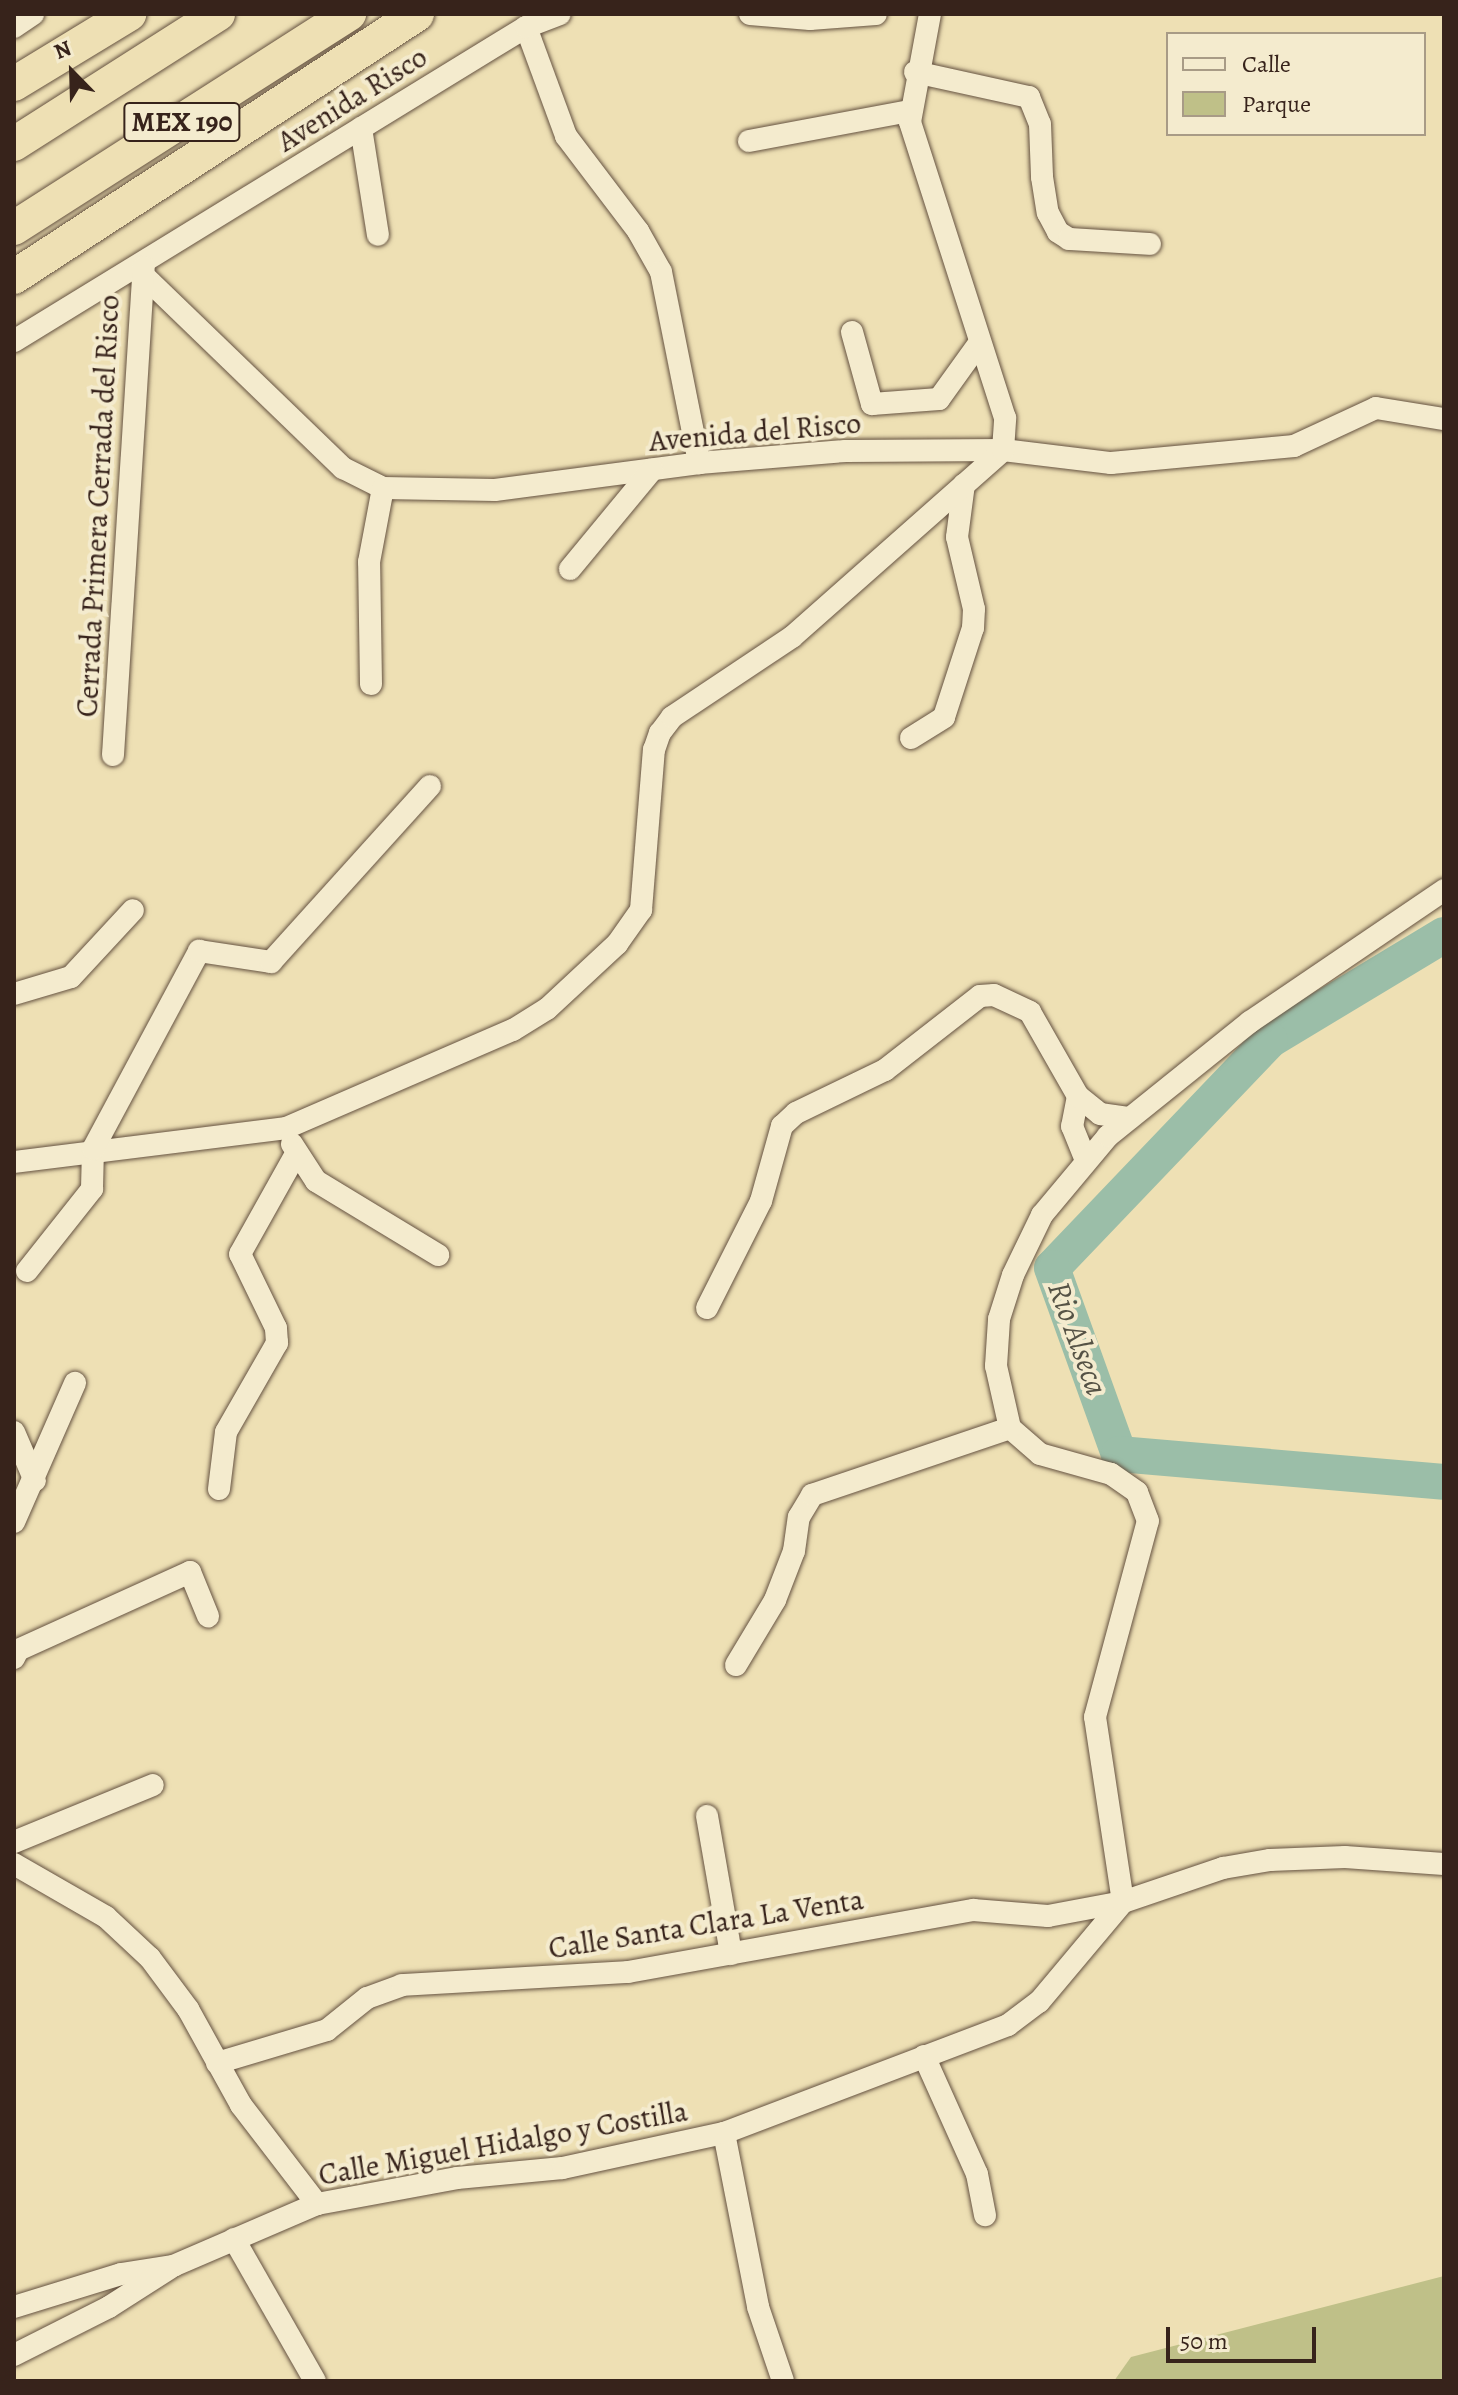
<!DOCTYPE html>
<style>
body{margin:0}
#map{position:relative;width:1458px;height:2395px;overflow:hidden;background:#eee0b4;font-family:Alegreya,serif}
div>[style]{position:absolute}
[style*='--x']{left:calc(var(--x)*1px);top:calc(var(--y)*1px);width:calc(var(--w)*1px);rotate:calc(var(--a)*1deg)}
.green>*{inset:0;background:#bfc088}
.river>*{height:36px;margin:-18px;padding:0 18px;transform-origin:18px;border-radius:18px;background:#9bbea8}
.roads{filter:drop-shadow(0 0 2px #655241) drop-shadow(0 0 2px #655241)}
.minor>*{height:22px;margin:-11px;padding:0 11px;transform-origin:11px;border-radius:11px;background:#f4ebce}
.highway>*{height:34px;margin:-17px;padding:0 17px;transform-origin:17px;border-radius:17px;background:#eee0b4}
span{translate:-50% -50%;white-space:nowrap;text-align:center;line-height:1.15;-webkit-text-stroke:8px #f4ebce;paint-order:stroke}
.shield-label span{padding:2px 6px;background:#f4ebce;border:2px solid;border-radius:6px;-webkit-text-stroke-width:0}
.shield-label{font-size:28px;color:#37231b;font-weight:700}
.street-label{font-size:30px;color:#37231b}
.water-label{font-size:32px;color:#555245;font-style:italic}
.frame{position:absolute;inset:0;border:16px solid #37231b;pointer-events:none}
.legend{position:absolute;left:1166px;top:32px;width:260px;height:104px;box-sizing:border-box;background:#f4ebce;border:2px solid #a89b86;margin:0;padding:10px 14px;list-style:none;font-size:24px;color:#37231b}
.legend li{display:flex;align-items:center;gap:16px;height:40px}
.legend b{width:40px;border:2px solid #a89b86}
.north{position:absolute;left:32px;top:32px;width:80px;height:80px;-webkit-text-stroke:6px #f4ebce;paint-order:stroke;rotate:337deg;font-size:22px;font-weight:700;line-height:32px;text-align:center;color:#37231b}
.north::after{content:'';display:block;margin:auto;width:28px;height:36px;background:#37231b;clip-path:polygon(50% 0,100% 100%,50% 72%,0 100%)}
.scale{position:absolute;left:1166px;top:2327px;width:150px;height:36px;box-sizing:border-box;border:4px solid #37231b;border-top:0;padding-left:10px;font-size:24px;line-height:28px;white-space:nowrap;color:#37231b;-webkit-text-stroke:6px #f4ebce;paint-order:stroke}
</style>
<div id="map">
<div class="green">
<i style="clip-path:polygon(1444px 2276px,1444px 2381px,1114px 2381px,1131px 2357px)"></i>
</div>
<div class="river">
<i style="--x:1444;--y:935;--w:203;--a:148.9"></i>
<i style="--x:1270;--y:1040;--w:315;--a:133.7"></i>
<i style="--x:1052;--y:1268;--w:198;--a:70.2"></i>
<i style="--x:1119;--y:1454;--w:326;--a:4.9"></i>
</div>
<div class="roads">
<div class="minor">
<i style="--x:750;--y:14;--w:60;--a:4.8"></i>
<i style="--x:810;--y:19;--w:66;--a:-4.3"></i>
<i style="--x:14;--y:27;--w:23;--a:-34"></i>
<i style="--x:526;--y:27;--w:116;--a:69.8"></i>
<i style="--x:566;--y:136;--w:119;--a:52.8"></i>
<i style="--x:638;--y:231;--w:47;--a:60.7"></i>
<i style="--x:661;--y:272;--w:195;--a:78.7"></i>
<i style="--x:915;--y:72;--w:117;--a:12.4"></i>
<i style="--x:1029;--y:97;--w:29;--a:68"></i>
<i style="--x:1040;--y:124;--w:53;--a:87.8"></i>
<i style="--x:1042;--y:177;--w:36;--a:81"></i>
<i style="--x:1048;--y:213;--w:21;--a:62"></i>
<i style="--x:1058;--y:232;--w:13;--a:32"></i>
<i style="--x:1069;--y:239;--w:81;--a:3.5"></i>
<i style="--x:361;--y:128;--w:108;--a:81"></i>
<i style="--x:749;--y:141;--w:163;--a:-10.6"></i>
<i style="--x:143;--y:275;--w:278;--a:44"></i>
<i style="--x:343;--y:468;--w:45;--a:26.6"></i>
<i style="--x:383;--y:488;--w:112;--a:1"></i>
<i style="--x:495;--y:490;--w:206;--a:-7.5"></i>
<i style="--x:699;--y:463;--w:147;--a:-4.7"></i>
<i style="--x:846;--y:451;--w:157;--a:-0.4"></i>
<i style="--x:1003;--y:450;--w:109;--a:6.9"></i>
<i style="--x:1111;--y:463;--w:184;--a:-5.3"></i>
<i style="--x:1294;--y:446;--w:90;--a:-24.9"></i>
<i style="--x:1376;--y:408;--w:69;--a:9.2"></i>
<i style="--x:852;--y:332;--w:75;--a:74.5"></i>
<i style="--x:872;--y:404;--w:67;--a:-4.3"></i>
<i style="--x:939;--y:399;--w:70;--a:-54.3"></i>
<i style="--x:14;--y:341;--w:601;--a:-31.52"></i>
<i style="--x:526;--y:27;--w:36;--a:-21"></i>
<i style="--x:570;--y:569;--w:129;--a:-50.4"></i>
<i style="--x:371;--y:684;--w:122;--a:-90.9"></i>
<i style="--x:369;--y:562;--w:75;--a:-79.3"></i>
<i style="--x:911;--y:738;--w:39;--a:-32"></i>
<i style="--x:944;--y:717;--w:94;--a:-72"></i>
<i style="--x:973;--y:628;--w:19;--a:-87"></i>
<i style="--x:974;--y:609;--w:74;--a:-103.3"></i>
<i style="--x:957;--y:537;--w:53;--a:-82.5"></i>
<i style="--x:113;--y:755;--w:489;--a:-86.4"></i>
<i style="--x:14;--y:994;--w:59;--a:-16.6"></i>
<i style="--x:71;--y:977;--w:91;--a:-47.2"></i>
<i style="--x:1078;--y:1096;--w:31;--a:101"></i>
<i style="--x:1072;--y:1126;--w:35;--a:68"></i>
<i style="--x:292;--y:1144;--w:44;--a:57"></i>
<i style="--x:316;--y:1181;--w:143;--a:31.2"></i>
<i style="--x:14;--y:1162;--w:274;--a:-7.1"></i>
<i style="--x:286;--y:1128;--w:247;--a:-23.4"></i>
<i style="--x:513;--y:1030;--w:40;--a:-32"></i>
<i style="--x:547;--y:1009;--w:96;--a:-42.9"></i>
<i style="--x:617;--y:944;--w:42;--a:-54.8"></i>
<i style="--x:641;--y:910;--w:161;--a:-85.4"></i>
<i style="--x:654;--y:750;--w:18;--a:-71"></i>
<i style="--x:660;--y:733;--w:20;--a:-53"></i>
<i style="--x:672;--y:717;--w:144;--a:-33.7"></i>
<i style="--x:792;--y:637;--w:282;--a:-41.5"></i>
<i style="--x:1003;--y:450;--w:32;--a:-86"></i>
<i style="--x:1005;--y:418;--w:311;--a:-107.8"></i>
<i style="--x:910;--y:122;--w:110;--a:-79.5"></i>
<i style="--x:27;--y:1271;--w:105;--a:-51.6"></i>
<i style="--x:92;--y:1189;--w:40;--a:-88.6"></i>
<i style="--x:93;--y:1149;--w:225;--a:-61.8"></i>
<i style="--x:199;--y:951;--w:73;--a:8.7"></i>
<i style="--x:271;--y:962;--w:237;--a:-47.9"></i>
<i style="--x:707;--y:1308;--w:120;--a:-63.2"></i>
<i style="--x:761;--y:1201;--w:78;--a:-74.4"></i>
<i style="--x:782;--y:1126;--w:19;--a:-43"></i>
<i style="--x:796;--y:1113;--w:99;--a:-25.8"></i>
<i style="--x:885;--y:1070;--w:120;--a:-37.9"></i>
<i style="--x:980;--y:996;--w:14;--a:-4"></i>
<i style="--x:994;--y:995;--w:40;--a:25"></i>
<i style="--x:1030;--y:1012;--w:97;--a:60.3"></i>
<i style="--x:1078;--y:1096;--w:28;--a:39"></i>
<i style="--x:1100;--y:1114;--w:30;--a:8"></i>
<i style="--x:14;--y:1432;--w:53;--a:66.8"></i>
<i style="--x:219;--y:1489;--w:57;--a:-83"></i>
<i style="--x:226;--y:1432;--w:103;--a:-60.2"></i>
<i style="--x:277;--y:1343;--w:15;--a:-94"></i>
<i style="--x:276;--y:1328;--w:82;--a:-115.9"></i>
<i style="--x:240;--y:1254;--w:115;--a:-60.8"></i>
<i style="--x:14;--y:1522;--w:152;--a:-66.3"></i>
<i style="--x:14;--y:1658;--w:9;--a:-63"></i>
<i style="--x:18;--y:1650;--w:189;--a:-24.4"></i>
<i style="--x:190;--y:1572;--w:48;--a:67.8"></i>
<i style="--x:736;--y:1665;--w:76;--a:-59"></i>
<i style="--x:775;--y:1600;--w:53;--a:-68.8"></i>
<i style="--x:794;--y:1551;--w:34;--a:-82"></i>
<i style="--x:799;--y:1517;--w:26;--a:-59"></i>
<i style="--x:812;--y:1495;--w:209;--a:-18.7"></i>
<i style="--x:707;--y:1816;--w:140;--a:80.1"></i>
<i style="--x:14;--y:1842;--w:150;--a:-22.3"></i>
<i style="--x:14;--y:1864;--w:106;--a:29.9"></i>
<i style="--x:106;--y:1917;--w:60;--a:43"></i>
<i style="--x:150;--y:1958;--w:64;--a:53.3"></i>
<i style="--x:188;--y:2009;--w:110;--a:61.1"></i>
<i style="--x:241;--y:2105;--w:125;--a:52.5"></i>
<i style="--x:924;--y:2056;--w:129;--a:65.8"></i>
<i style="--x:977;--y:2174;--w:42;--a:79"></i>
<i style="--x:217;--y:2063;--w:115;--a:-16.7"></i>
<i style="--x:327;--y:2030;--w:51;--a:-38.7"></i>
<i style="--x:367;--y:1998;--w:37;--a:-20"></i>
<i style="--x:402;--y:1985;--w:226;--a:-3.3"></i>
<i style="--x:628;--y:1972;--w:351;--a:-10.2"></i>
<i style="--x:973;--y:1910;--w:75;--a:4.6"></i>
<i style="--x:1048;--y:1916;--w:76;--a:-10.6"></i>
<i style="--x:1123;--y:1902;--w:106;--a:-18.8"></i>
<i style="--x:1223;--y:1868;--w:48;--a:-9.7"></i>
<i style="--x:1270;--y:1860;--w:75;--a:-2.3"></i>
<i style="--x:1345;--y:1857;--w:99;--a:4"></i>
<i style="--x:724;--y:2133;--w:177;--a:78.9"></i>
<i style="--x:758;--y:2307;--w:78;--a:71.3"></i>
<i style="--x:234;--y:2239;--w:163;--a:60.3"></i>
<i style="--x:14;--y:2307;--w:112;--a:-17.1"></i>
<i style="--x:121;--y:2274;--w:53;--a:-8.7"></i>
<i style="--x:173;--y:2266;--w:157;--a:-23.3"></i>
<i style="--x:317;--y:2204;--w:142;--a:-10.5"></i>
<i style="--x:457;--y:2178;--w:106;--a:-5.4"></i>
<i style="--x:563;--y:2168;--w:165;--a:-12.3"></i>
<i style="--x:724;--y:2133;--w:304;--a:-20.8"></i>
<i style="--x:1008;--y:2025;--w:39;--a:-37"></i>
<i style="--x:1039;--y:2002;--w:131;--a:-50"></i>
<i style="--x:1123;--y:1902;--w:187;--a:-98.6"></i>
<i style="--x:1095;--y:1717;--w:203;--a:-74.9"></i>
<i style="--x:1148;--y:1521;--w:31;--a:-111"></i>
<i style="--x:1137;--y:1492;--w:32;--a:-145"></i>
<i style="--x:1111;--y:1474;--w:74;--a:-164.3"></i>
<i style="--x:1040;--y:1454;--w:40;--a:-139"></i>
<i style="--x:1010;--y:1428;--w:64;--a:-102.7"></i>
<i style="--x:996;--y:1366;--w:47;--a:-86.3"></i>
<i style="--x:999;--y:1319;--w:46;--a:-72.3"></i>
<i style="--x:1013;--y:1275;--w:67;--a:-64.2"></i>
<i style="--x:1042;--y:1215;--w:103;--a:-50.1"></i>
<i style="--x:1108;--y:1136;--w:182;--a:-38.8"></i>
<i style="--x:1250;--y:1022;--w:235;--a:-34.2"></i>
<i style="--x:14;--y:2355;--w:106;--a:-26.8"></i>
<i style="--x:109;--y:2307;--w:72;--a:-32.6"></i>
</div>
<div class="highway">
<i style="--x:14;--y:84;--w:135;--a:-31.3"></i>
<i style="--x:14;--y:144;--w:242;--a:-32.5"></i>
<i style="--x:14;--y:228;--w:398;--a:-32.6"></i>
<i style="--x:14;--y:277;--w:481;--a:-33.1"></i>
</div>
</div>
<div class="shield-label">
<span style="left:182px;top:122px">MEX 190</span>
</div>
<div class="street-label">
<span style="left:352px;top:99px;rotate:-32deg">Avenida Risco</span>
<span style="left:755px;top:432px;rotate:-5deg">Avenida del Risco</span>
<span style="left:98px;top:506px;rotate:-87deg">Cerrada Primera Cerrada del Risco</span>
<span style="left:706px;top:1924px;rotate:-9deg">Calle Santa Clara La Venta</span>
<span style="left:503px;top:2143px;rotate:-10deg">Calle Miguel Hidalgo y Costilla</span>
</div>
<div class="water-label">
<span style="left:1078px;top:1338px;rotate:70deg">Rio Alseca</span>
</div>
<div class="frame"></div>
<ul class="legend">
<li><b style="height:10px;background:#f4ebce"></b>Calle</li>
<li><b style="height:22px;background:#bfc088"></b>Parque</li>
</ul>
<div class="north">N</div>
<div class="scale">50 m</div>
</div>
